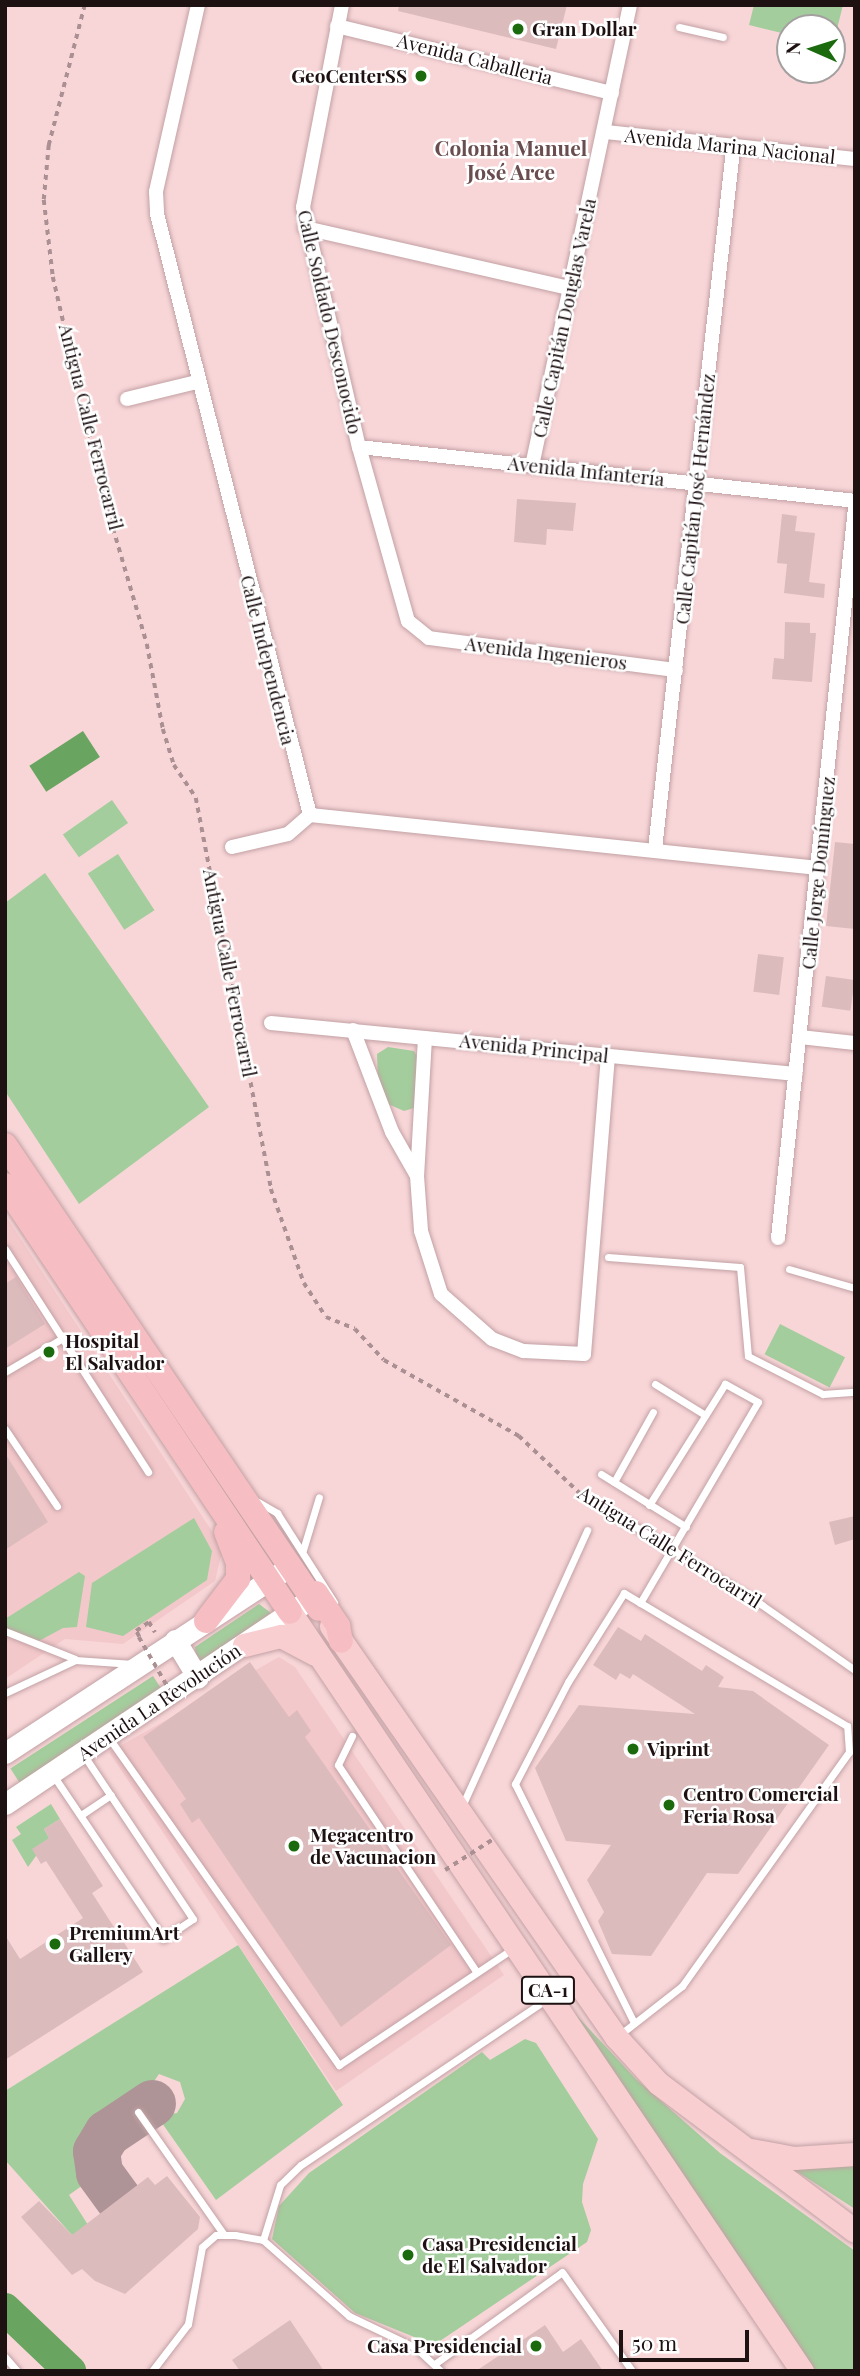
<!DOCTYPE html>
<meta charset="utf-8">
<style>
body{margin:0}
#map{position:relative;width:860px;height:2376px;overflow:hidden;background:#f8d6d8;font-family:"Playfair Display",serif}
div>[style]{position:absolute}
[style*='--x']{left:calc(var(--x)*1px);top:calc(var(--y)*1px);width:calc(var(--w)*1px);rotate:calc(var(--a)*1deg)}
.built>*{inset:0;background:#f3c8cb}
.green>*{inset:0;background:#a3cd9c;transform-origin:0 0}
.water>*{inset:0;background:#69a460;transform-origin:0 0}
.river>*{height:32px;margin:-16px;padding:0 16px;transform-origin:16px;border-radius:16px;background:#69a460}
.taxiway>*{height:47px;margin:-23.5px;padding:0 23.5px;transform-origin:23.5px;border-radius:23.5px;background:#ae9496}
.building>*{inset:0;background:#dcbbbd;transform-origin:0 0}
.path>*{height:3.5px;margin-top:-1.75px;transform-origin:0;background:repeating-linear-gradient(90deg,#aa9092 0 5px,transparent 0 10px)}
.roads{filter:drop-shadow(0 0 2px #c2a1a4) drop-shadow(0 0 2px #c2a1a4)}
.service>*{height:7px;margin:-3.5px;padding:0 3.5px;transform-origin:3.5px;border-radius:3.5px;background:#fff}
.minor>*{height:14px;margin:-7px;padding:0 7px;transform-origin:7px;border-radius:7px;background:#fff}
.secondary>*{height:21px;margin:-10.5px;padding:0 10.5px;transform-origin:10.5px;border-radius:10.5px;background:#fff}
.primary>*{height:23px;margin:-11.5px;padding:0 11.5px;transform-origin:11.5px;border-radius:11.5px;background:#f8ced1}
.trunk>*{height:24px;margin:-12px;padding:0 12px;transform-origin:12px;border-radius:12px;background:#f6bec2}
.path-bridge>*{height:3.5px;margin-top:-1.75px;transform-origin:0;background:repeating-linear-gradient(90deg,#aa9092 0 5px,transparent 0 10px)}
.dots>*{width:19px;height:19px;translate:-50% -50%;box-sizing:border-box;border:4px solid #fff;border-radius:50%}
span{translate:-50% -50%;white-space:nowrap;text-align:center;line-height:1.15;-webkit-text-stroke:5px #fff;paint-order:stroke}
.shield-label span{padding:2px 5px;background:#fff;border:2px solid;border-radius:5px;-webkit-text-stroke-width:0}
.shield-label{font-size:18px;color:#1d1112;font-weight:700}
.poi-label{font-size:19px;color:#1d1112;font-weight:700}
.left{translate:0 -50%;text-align:left}
.right{translate:-100% -50%;text-align:right}
.street-label{font-size:19px;color:#1d1112}
.neighbourhood-label{font-size:21px;color:#694d4f;font-weight:700}
.frame{position:absolute;inset:0;border:7px solid #1d1112;pointer-events:none}
.north{position:absolute;left:776px;top:14px;width:70px;height:70px;box-sizing:border-box;background:#fff;border:2px solid #a5a0a0;border-radius:50%;rotate:273deg;font-size:19px;font-weight:700;line-height:28px;text-align:center;color:#1d1112}
.north::after{content:'';display:block;margin:auto;width:24px;height:32px;background:#1b6b0e;clip-path:polygon(50% 0,100% 100%,50% 72%,0 100%)}
.scale{position:absolute;left:619px;top:2330px;width:130px;height:32px;box-sizing:border-box;border:4px solid #1d1112;border-top:0;padding-left:9px;font-size:21px;line-height:24px;white-space:nowrap;color:#1d1112;-webkit-text-stroke:5px #fff;paint-order:stroke}
</style>
<div id="map">
<div class="built">
<i style="clip-path:polygon(5px 1215px,223px 1548px,215px 1581px,123px 1644px,65px 1639px,5px 1679px)"></i>
<i style="clip-path:polygon(279px 1657px,295px 1667px,504px 1975px,336px 2091px,109px 1752px)"></i>
</div>
<div class="green">
<i style="clip-path:polygon(754px 5px,843px 5px,833px 45px,832px 28px,790px 28px,790px 35px,749px 25px)"></i>
<i style="left:112px;top:800px;width:28px;height:60px;rotate:55deg"></i>
<i style="left:118px;top:854px;width:67px;height:36px;rotate:57deg"></i>
<i style="clip-path:polygon(45px 873px,209px 1107px,79px 1204px,5px 1091px,5px 903px)"></i>
<i style="clip-path:polygon(388px 1047px,414px 1051px,419px 1060px,414px 1108px,404px 1111px,388px 1104px,378px 1083px,377px 1054px)"></i>
<i style="left:780px;top:1324px;width:73px;height:34px;rotate:27deg"></i>
<i style="clip-path:polygon(194px 1518px,212px 1551px,207px 1580px,123px 1636px,86px 1627px,92px 1583px)"></i>
<i style="clip-path:polygon(79px 1572px,85px 1576px,77px 1627px,63px 1628px,37px 1642px,5px 1629px,5px 1619px)"></i>
<i style="clip-path:polygon(259px 1604px,271px 1613px,202px 1661px,196px 1658px,195px 1647px)"></i>
<i style="left:153px;top:1676px;width:17px;height:170px;rotate:57deg"></i>
<i style="clip-path:polygon(51px 1804px,60px 1819px,44px 1829px,49px 1838px,28px 1867px,12px 1840px,21px 1834px,16px 1827px)"></i>
<i style="clip-path:polygon(238px 1945px,343px 2105px,216px 2200px,162px 2123px,161px 2116px,177px 2113px,185px 2099px,180px 2082px,159px 2074px,143px 2097px,91px 2133px,84px 2145px,90px 2180px,69px 2195px,88px 2225px,72px 2235px,5px 2160px,5px 2091px)"></i>
<i style="clip-path:polygon(562px 2000px,636px 2079px,720px 2153px,855px 2251px,855px 2371px,813px 2371px)"></i>
<i style="clip-path:polygon(525px 2039px,536px 2043px,598px 2139px,583px 2184px,582px 2202px,591px 2230px,587px 2242px,434px 2345px,355px 2313px,272px 2239px,279px 2206px,309px 2173px,482px 2052px,490px 2060px)"></i>
<i style="clip-path:polygon(854px 2160px,855px 2209px,790px 2167px)"></i>
</div>
<div class="water">
<i style="left:83px;top:731px;width:31px;height:64px;rotate:57deg"></i>
</div>
<div class="river">
<i style="--x:5;--y:2309;--w:90;--a:43.6"></i>
</div>
<div class="taxiway">
<i style="--x:119;--y:2200;--w:34;--a:-126"></i>
<i style="--x:99;--y:2172;--w:21;--a:-98"></i>
<i style="--x:96;--y:2151;--w:21;--a:-59"></i>
<i style="--x:107;--y:2133;--w:54;--a:-33.7"></i>
</div>
<div class="building">
<i style="clip-path:polygon(399px 5px,567px 5px,556px 49px,398px 11px)"></i>
<i style="clip-path:polygon(517px 499px,576px 503px,573px 531px,547px 529px,546px 545px,514px 542px)"></i>
<i style="clip-path:polygon(782px 514px,797px 516px,795px 531px,815px 533px,809px 582px,825px 584px,824px 598px,784px 593px,787px 564px,777px 563px)"></i>
<i style="clip-path:polygon(785px 622px,810px 623px,810px 633px,816px 633px,812px 682px,772px 679px,774px 658px,784px 659px)"></i>
<i style="clip-path:polygon(835px 842px,855px 844px,855px 929px,826px 926px)"></i>
<i style="left:758px;top:954px;width:26px;height:38px;rotate:7deg"></i>
<i style="left:826px;top:976px;width:29px;height:31px;rotate:8deg"></i>
<i style="clip-path:polygon(16px 1277px,45px 1324px,5px 1349px,5px 1284px)"></i>
<i style="clip-path:polygon(5px 1453px,48px 1522px,5px 1550px)"></i>
<i style="clip-path:polygon(855px 1516px,855px 1539px,835px 1545px,829px 1522px)"></i>
<i style="clip-path:polygon(618px 1627px,641px 1641px,645px 1634px,702px 1671px,706px 1665px,724px 1677px,718px 1687px,753px 1691px,829px 1745px,738px 1874px,707px 1873px,651px 1956px,612px 1954px,598px 1921px,604px 1912px,587px 1880px,611px 1845px,566px 1841px,535px 1768px,579px 1705px,695px 1714px,633px 1674px,630px 1679px,620px 1673px,616px 1680px,593px 1665px)"></i>
<i style="clip-path:polygon(250px 1662px,289px 1717px,297px 1710px,311px 1731px,305px 1737px,451px 1945px,341px 2027px,199px 1818px,192px 1823px,180px 1804px,186px 1799px,143px 1737px)"></i>
<i style="clip-path:polygon(60px 1819px,103px 1886px,92px 1893px,143px 1972px,5px 2060px,5px 1935px,20px 1959px,83px 1918px,46px 1861px,41px 1864px,32px 1849px,49px 1838px,44px 1829px)"></i>
<i style="clip-path:polygon(167px 2176px,200px 2217px,198px 2229px,125px 2294px,95px 2281px,82px 2269px,72px 2275px,21px 2217px,39px 2201px,72px 2235px,148px 2177px,155px 2185px)"></i>
<i style="clip-path:polygon(290px 2320px,324px 2371px,240px 2371px,232px 2360px)"></i>
<i style="clip-path:polygon(545px 2325px,563px 2352px,581px 2339px,603px 2371px,476px 2371px)"></i>
</div>
<div class="path">
<i style="--x:85;--y:5;--w:145;--a:104.4"></i>
<i style="--x:49;--y:145;--w:55;--a:95.2"></i>
<i style="--x:44;--y:200;--w:78;--a:83.3"></i>
<i style="--x:53;--y:277;--w:219;--a:77"></i>
<i style="--x:102;--y:490;--w:160;--a:73.7"></i>
<i style="--x:147;--y:644;--w:86;--a:79.3"></i>
<i style="--x:163;--y:729;--w:38;--a:73"></i>
<i style="--x:174;--y:765;--w:40;--a:56"></i>
<i style="--x:196;--y:798;--w:398;--a:79.1"></i>
<i style="--x:271;--y:1189;--w:100;--a:70.7"></i>
<i style="--x:304;--y:1283;--w:40;--a:57.1"></i>
<i style="--x:326;--y:1317;--w:31;--a:22"></i>
<i style="--x:355;--y:1329;--w:42;--a:46.9"></i>
<i style="--x:384;--y:1360;--w:155;--a:29.4"></i>
<i style="--x:519;--y:1436;--w:91;--a:43.2"></i>
<i style="--x:585;--y:1498;--w:29;--a:29"></i>
<i style="--x:139;--y:1637;--w:7;--a:-117"></i>
<i style="--x:136;--y:1631;--w:16;--a:-35"></i>
<i style="--x:149;--y:1622;--w:12;--a:59"></i>
</div>
<div class="roads">
<div class="service">
<i style="--x:679;--y:27;--w:45;--a:12.8"></i>
<i style="--x:5;--y:1249;--w:265;--a:57.3"></i>
<i style="--x:608;--y:1257;--w:132;--a:4.3"></i>
<i style="--x:740;--y:1267;--w:89;--a:84.9"></i>
<i style="--x:748;--y:1356;--w:84;--a:26.9"></i>
<i style="--x:823;--y:1394;--w:32;--a:-4"></i>
<i style="--x:789;--y:1269;--w:69;--a:16.1"></i>
<i style="--x:5;--y:1372;--w:67;--a:-30.4"></i>
<i style="--x:655;--y:1384;--w:59;--a:31.8"></i>
<i style="--x:5;--y:1429;--w:93;--a:56"></i>
<i style="--x:601;--y:1474;--w:100;--a:31.9"></i>
<i style="--x:614;--y:1482;--w:80;--a:-60.9"></i>
<i style="--x:253;--y:1499;--w:28;--a:30"></i>
<i style="--x:277;--y:1513;--w:106;--a:57.4"></i>
<i style="--x:618;--y:1516;--w:169;--a:31.7"></i>
<i style="--x:762;--y:1605;--w:113;--a:35"></i>
<i style="--x:303;--y:1550;--w:55;--a:-73.2"></i>
<i style="--x:640;--y:1603;--w:233;--a:-59.6"></i>
<i style="--x:758;--y:1402;--w:38;--a:-151"></i>
<i style="--x:725;--y:1384;--w:143;--a:122.1"></i>
<i style="--x:5;--y:1631;--w:75;--a:21.8"></i>
<i style="--x:5;--y:1693;--w:77;--a:-25.2"></i>
<i style="--x:75;--y:1660;--w:58;--a:3.9"></i>
<i style="--x:352;--y:1736;--w:32;--a:116"></i>
<i style="--x:338;--y:1765;--w:247;--a:56.2"></i>
<i style="--x:109;--y:1738;--w:400;--a:54.9"></i>
<i style="--x:339;--y:2065;--w:211;--a:-33.8"></i>
<i style="--x:53;--y:1775;--w:197;--a:56.1"></i>
<i style="--x:163;--y:1939;--w:36;--a:-34"></i>
<i style="--x:193;--y:1919;--w:198;--a:-123.7"></i>
<i style="--x:462;--y:1806;--w:303;--a:-65.6"></i>
<i style="--x:81;--y:1815;--w:36;--a:-34"></i>
<i style="--x:618;--y:2036;--w:81;--a:-38"></i>
<i style="--x:682;--y:1986;--w:287;--a:-54.5"></i>
<i style="--x:849;--y:1752;--w:26;--a:-94"></i>
<i style="--x:847;--y:1726;--w:260;--a:-149.2"></i>
<i style="--x:624;--y:1593;--w:105;--a:122.2"></i>
<i style="--x:568;--y:1682;--w:115;--a:117.5"></i>
<i style="--x:515;--y:1784;--w:267;--a:63.5"></i>
<i style="--x:138;--y:2112;--w:150;--a:55"></i>
<i style="--x:263;--y:2240;--w:58;--a:-72.8"></i>
<i style="--x:280;--y:2185;--w:29;--a:-44"></i>
<i style="--x:301;--y:2165;--w:297;--a:-34"></i>
<i style="--x:5;--y:2357;--w:18;--a:49"></i>
<i style="--x:436;--y:2363;--w:155;--a:-35.8"></i>
<i style="--x:562;--y:2272;--w:121;--a:54.7"></i>
<i style="--x:152;--y:2371;--w:59;--a:-52.5"></i>
<i style="--x:188;--y:2324;--w:78;--a:-79.7"></i>
<i style="--x:202;--y:2247;--w:18;--a:-41"></i>
<i style="--x:216;--y:2235;--w:19;--a:0"></i>
<i style="--x:235;--y:2235;--w:28;--a:10"></i>
<i style="--x:263;--y:2240;--w:115;--a:41.5"></i>
<i style="--x:349;--y:2316;--w:74;--a:25.5"></i>
<i style="--x:416;--y:2348;--w:34;--a:43"></i>
</div>
<div class="minor">
<i style="--x:198;--y:5;--w:192;--a:102.7"></i>
<i style="--x:156;--y:192;--w:22;--a:87"></i>
<i style="--x:157;--y:214;--w:620;--a:75.72"></i>
<i style="--x:342;--y:5;--w:206;--a:100.9"></i>
<i style="--x:303;--y:207;--w:246;--a:76.9"></i>
<i style="--x:359;--y:447;--w:181;--a:74.3"></i>
<i style="--x:408;--y:621;--w:27;--a:39"></i>
<i style="--x:429;--y:638;--w:249;--a:7.4"></i>
<i style="--x:337;--y:26;--w:283;--a:13.7"></i>
<i style="--x:606;--y:132;--w:250;--a:6.2"></i>
<i style="--x:305;--y:228;--w:272;--a:12.8"></i>
<i style="--x:127;--y:399;--w:72;--a:-13.7"></i>
<i style="--x:359;--y:447;--w:499;--a:6.2"></i>
<i style="--x:532;--y:466;--w:471;--a:-78"></i>
<i style="--x:310;--y:815;--w:511;--a:5.96"></i>
<i style="--x:232;--y:847;--w:57;--a:-13.1"></i>
<i style="--x:288;--y:834;--w:29;--a:-41"></i>
<i style="--x:655;--y:849;--w:703;--a:-83.63"></i>
<i style="--x:271;--y:1023;--w:527;--a:5.55"></i>
<i style="--x:353;--y:1030;--w:109;--a:69.1"></i>
<i style="--x:392;--y:1132;--w:48;--a:60.3"></i>
<i style="--x:800;--y:1037;--w:55;--a:6.2"></i>
<i style="--x:425;--y:1038;--w:138;--a:93.3"></i>
<i style="--x:417;--y:1176;--w:55;--a:85.8"></i>
<i style="--x:421;--y:1231;--w:66;--a:72.4"></i>
<i style="--x:441;--y:1294;--w:68;--a:41.4"></i>
<i style="--x:492;--y:1339;--w:34;--a:21"></i>
<i style="--x:524;--y:1351;--w:60;--a:2.9"></i>
<i style="--x:584;--y:1354;--w:299;--a:-85.4"></i>
<i style="--x:778;--y:1238;--w:734;--a:-83.98"></i>
</div>
<div class="secondary">
<i style="--x:175;--y:1640;--w:44;--a:58.8"></i>
<i style="--x:5;--y:1753;--w:331;--a:-33.2"></i>
<i style="--x:5;--y:1804;--w:369;--a:-33.9"></i>
</div>
<div class="primary">
<i style="--x:290;--y:1612;--w:916;--a:56"></i>
<i style="--x:331;--y:1626;--w:500;--a:55.26"></i>
<i style="--x:616;--y:2037;--w:62;--a:47.6"></i>
<i style="--x:658;--y:2083;--w:246;--a:36.9"></i>
<i style="--x:244;--y:1645;--w:38;--a:-14"></i>
<i style="--x:281;--y:1636;--w:38;--a:28"></i>
<i style="--x:751;--y:2150;--w:44;--a:10.5"></i>
<i style="--x:794;--y:2158;--w:61;--a:-3.8"></i>
</div>
<div class="trunk">
<i style="--x:5;--y:1145;--w:560;--a:55.91"></i>
<i style="--x:5;--y:1185;--w:513;--a:56.28"></i>
<i style="--x:316;--y:1593;--w:40;--a:56"></i>
<i style="--x:338;--y:1626;--w:15;--a:79"></i>
<i style="--x:206;--y:1621;--w:53;--a:-52.7"></i>
<i style="--x:238;--y:1579;--w:16;--a:-90"></i>
<i style="--x:238;--y:1563;--w:33;--a:-111"></i>
</div>
</div>
<div class="path-bridge">
<i style="--x:139;--y:1637;--w:74;--a:60"></i>
<i style="--x:445;--y:1870;--w:56;--a:-32.6"></i>
</div>
<div class="dots">
<i style="left:518px;top:29px;background:#1b6b0e"></i>
<i style="left:421px;top:76px;background:#1b6b0e"></i>
<i style="left:49px;top:1352px;background:#1b6b0e"></i>
<i style="left:633px;top:1749px;background:#1b6b0e"></i>
<i style="left:669px;top:1805px;background:#1b6b0e"></i>
<i style="left:294px;top:1846px;background:#1b6b0e"></i>
<i style="left:55px;top:1944px;background:#1b6b0e"></i>
<i style="left:408px;top:2255px;background:#1b6b0e"></i>
<i style="left:536px;top:2346px;background:#1b6b0e"></i>
</div>
<div class="shield-label">
<span style="left:548px;top:1990px">CA-1</span>
</div>
<div class="poi-label">
<span class="left" style="left:532px;top:29px">Gran Dollar</span>
<span class="right" style="left:407px;top:76px">GeoCenterSS</span>
<span class="left" style="left:65px;top:1352px">Hospital<br>El Salvador</span>
<span class="left" style="left:647px;top:1749px">Viprint</span>
<span class="left" style="left:683px;top:1805px">Centro Comercial<br>Feria Rosa</span>
<span class="left" style="left:310px;top:1846px">Megacentro<br>de Vacunacion</span>
<span class="left" style="left:69px;top:1944px">PremiumArt<br>Gallery</span>
<span class="left" style="left:422px;top:2255px">Casa Presidencial<br>de El Salvador</span>
<span class="right" style="left:522px;top:2346px">Casa Presidencial</span>
</div>
<div class="street-label">
<span style="left:475px;top:59px;rotate:14deg">Avenida Caballeria</span>
<span style="left:730px;top:146px;rotate:6deg">Avenida Marina Nacional</span>
<span style="left:564px;top:318px;rotate:-78deg">Calle Capitán Douglas Varela</span>
<span style="left:330px;top:322px;rotate:77deg">Calle Soldado Desconocido</span>
<span style="left:91px;top:427px;rotate:76deg">Antigua Calle Ferrocarril</span>
<span style="left:586px;top:471px;rotate:6deg">Avenida Infantería</span>
<span style="left:695px;top:499px;rotate:-84deg">Calle Capitán José Hernández</span>
<span style="left:546px;top:653px;rotate:7deg">Avenida Ingenieros</span>
<span style="left:268px;top:660px;rotate:76deg">Calle Independencia</span>
<span style="left:818px;top:873px;rotate:-84deg">Calle Jorge Domínguez</span>
<span style="left:230px;top:973px;rotate:79deg">Antigua Calle Ferrocarril</span>
<span style="left:534px;top:1048px;rotate:6deg">Avenida Principal</span>
<span style="left:670px;top:1547px;rotate:32deg">Antigua Calle Ferrocarril</span>
<span style="left:159px;top:1702px;rotate:-34deg">Avenida La Revolución</span>
</div>
<div class="neighbourhood-label">
<span style="left:511px;top:159px">Colonia Manuel<br>José Arce</span>
</div>
<div class="frame"></div>
<div class="north">N</div>
<div class="scale">50 m</div>
</div>
